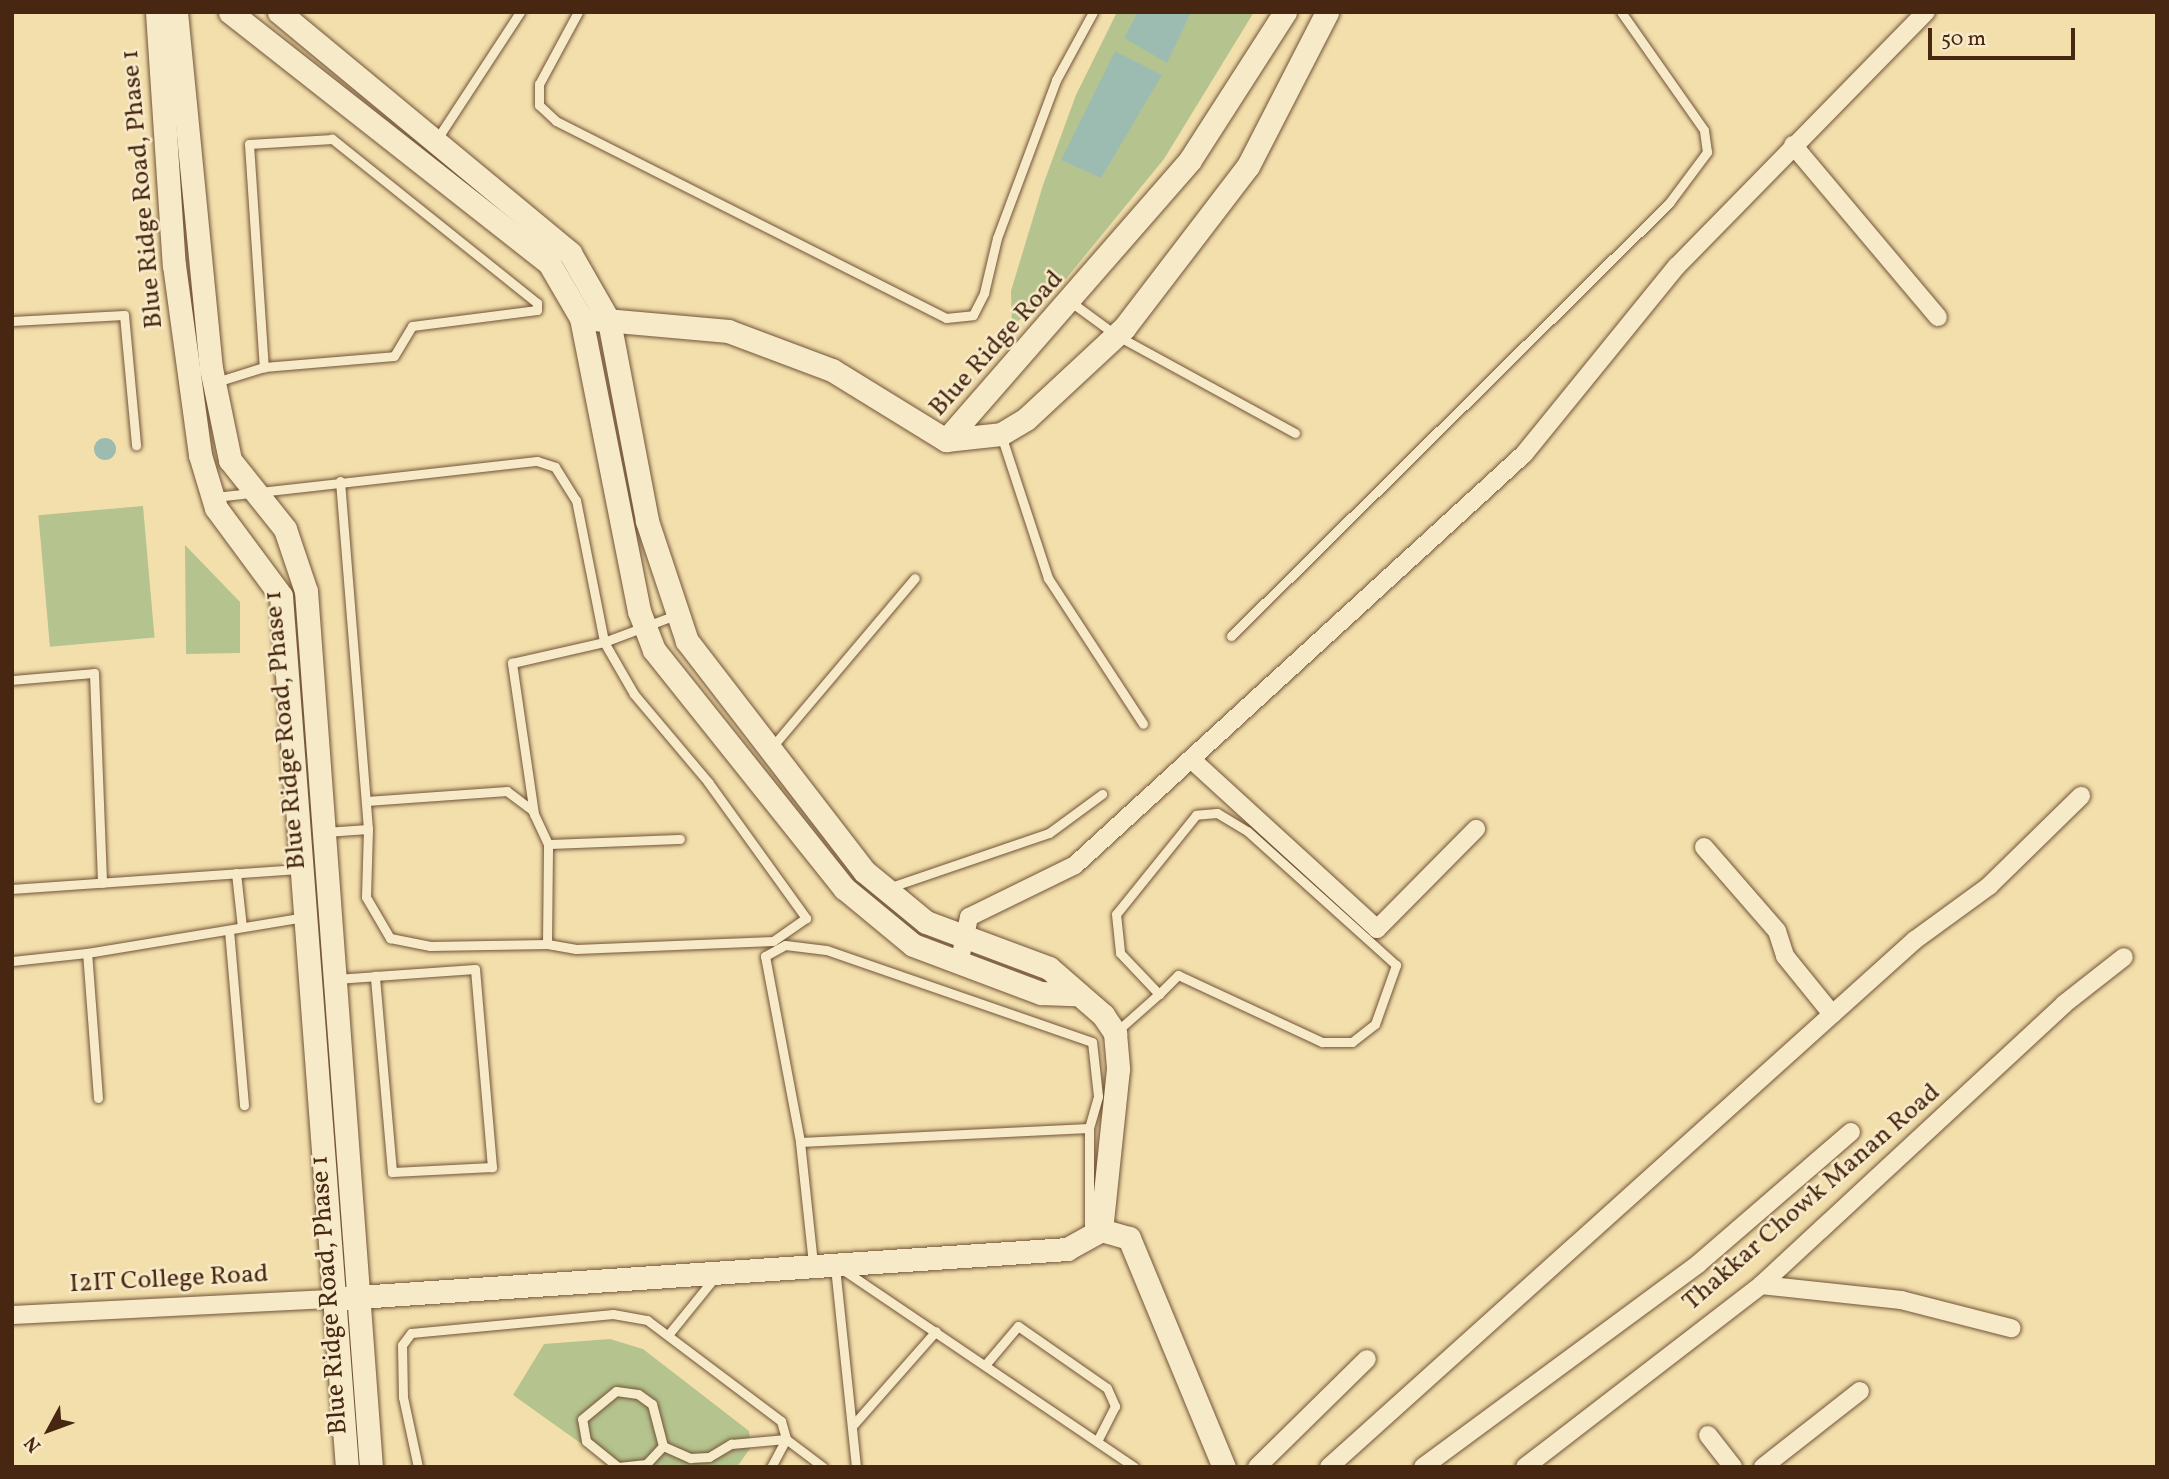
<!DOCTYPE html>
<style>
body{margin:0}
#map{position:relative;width:2169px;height:1479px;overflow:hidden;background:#f3dfac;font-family:Vollkorn,serif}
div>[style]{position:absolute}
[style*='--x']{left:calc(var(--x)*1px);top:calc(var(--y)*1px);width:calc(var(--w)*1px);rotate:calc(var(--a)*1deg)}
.green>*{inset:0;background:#b5c38e;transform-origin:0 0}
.water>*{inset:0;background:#9dbcb1}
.round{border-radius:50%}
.roads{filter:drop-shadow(0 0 2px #725438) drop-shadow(0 0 2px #725438)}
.service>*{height:9px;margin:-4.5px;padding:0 4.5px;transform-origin:4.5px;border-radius:4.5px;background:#f7eac9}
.minor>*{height:18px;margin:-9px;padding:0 9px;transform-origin:9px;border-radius:9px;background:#f7eac9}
.tertiary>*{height:23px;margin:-11.5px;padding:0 11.5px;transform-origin:11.5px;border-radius:11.5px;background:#f7eac9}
span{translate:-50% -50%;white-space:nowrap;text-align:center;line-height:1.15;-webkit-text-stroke:5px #f7eac9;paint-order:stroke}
.street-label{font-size:26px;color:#472612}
.frame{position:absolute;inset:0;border:14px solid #472612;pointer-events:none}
.north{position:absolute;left:14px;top:1395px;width:70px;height:70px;-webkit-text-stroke:5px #f7eac9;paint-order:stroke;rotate:229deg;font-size:19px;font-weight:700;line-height:28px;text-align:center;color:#472612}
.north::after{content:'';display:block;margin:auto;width:24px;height:32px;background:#472612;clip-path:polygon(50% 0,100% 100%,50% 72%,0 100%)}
.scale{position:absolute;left:1928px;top:28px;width:147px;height:32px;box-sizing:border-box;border:4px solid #472612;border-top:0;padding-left:9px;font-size:21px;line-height:24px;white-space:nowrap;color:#472612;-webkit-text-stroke:5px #f7eac9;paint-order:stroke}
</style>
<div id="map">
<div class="green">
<i style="clip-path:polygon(1117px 12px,1254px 12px,1164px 159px,1060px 286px,1012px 326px,1011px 291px,1043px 185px,1076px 95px)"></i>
<i style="left:143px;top:506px;width:132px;height:105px;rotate:85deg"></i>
<i style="clip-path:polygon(185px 545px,240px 602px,240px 653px,186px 654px)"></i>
<i style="clip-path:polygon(610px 1339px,643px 1349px,749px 1431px,751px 1447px,737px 1467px,614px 1467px,513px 1395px,544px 1344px)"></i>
</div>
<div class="water">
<i style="clip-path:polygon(1138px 12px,1191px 12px,1167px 63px,1124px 38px)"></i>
<i style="clip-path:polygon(1115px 51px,1162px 75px,1101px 178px,1061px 160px)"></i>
<i class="round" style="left:94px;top:438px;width:22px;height:22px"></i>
</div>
<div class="roads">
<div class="service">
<i style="--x:578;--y:12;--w:82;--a:118.4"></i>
<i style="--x:539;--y:84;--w:21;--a:90"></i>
<i style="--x:539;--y:105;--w:23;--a:43"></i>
<i style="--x:556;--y:121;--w:437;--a:26.8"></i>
<i style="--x:946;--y:318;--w:27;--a:-6"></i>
<i style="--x:973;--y:315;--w:25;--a:-63"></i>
<i style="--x:984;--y:293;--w:57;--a:-76.7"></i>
<i style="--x:997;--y:238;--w:169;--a:-69.5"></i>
<i style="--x:1056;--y:80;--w:77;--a:-61.4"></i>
<i style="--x:437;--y:139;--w:152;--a:-56.8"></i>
<i style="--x:1071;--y:302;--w:56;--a:36.3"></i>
<i style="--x:1116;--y:335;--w:204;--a:28.7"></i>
<i style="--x:12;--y:321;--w:112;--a:-3.1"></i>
<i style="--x:124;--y:315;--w:131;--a:84.7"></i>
<i style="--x:213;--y:383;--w:53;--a:-17.4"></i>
<i style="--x:264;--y:367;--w:130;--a:-4.8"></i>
<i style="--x:394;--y:356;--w:35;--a:-59"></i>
<i style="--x:412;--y:326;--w:126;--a:-7.3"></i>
<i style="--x:537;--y:310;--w:7;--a:-90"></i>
<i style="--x:537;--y:303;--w:263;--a:-141.3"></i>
<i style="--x:332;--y:139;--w:83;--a:176.6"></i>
<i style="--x:249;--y:144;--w:224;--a:86.2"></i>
<i style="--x:1001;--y:435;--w:151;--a:71.8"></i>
<i style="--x:1048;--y:578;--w:174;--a:56.9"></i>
<i style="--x:340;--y:481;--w:349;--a:85.4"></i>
<i style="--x:215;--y:497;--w:324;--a:-6.4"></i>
<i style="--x:537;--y:461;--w:19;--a:18"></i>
<i style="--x:555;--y:467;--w:39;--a:58"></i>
<i style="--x:576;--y:500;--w:145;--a:78.8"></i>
<i style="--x:604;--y:642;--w:77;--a:-20.6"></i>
<i style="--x:1231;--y:636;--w:616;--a:-44.67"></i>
<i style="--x:1669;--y:203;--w:64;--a:-53.3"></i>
<i style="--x:1707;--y:152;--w:22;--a:-98"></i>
<i style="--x:1704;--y:130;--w:144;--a:-125.1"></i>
<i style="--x:12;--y:680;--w:82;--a:-4.9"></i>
<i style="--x:94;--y:673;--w:210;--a:87.8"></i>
<i style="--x:772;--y:747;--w:221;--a:-49.8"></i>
<i style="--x:534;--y:814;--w:153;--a:-98.3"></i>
<i style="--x:512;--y:663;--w:94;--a:-12.9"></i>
<i style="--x:604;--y:642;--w:60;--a:60"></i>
<i style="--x:634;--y:694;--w:115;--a:49.9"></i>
<i style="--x:708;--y:782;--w:168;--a:54.2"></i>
<i style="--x:806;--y:918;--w:40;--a:145.1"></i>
<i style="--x:773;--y:941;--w:197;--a:177.7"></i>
<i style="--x:576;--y:949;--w:29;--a:-170"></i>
<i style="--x:325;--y:832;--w:43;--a:-4"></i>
<i style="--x:368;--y:829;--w:68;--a:91.7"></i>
<i style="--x:366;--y:897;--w:48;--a:59.7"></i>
<i style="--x:390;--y:938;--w:41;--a:11.3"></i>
<i style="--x:430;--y:946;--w:117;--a:-1"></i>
<i style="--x:547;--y:944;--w:100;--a:-89.4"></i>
<i style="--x:548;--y:844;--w:38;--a:-115"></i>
<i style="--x:532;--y:810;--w:31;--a:-143"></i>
<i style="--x:507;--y:791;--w:141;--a:175.9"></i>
<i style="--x:548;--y:844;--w:132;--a:-2.2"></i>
<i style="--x:236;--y:873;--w:54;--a:83.7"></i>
<i style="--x:888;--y:888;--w:170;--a:-18.9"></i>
<i style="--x:1049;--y:833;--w:66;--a:-36.3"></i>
<i style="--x:12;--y:889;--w:290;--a:-4"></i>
<i style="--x:229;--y:930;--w:176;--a:85.1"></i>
<i style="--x:12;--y:961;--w:75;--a:-6.1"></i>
<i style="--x:336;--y:979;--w:39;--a:-4"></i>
<i style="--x:375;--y:976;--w:100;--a:-4"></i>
<i style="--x:475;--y:969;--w:199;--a:85.1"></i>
<i style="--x:492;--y:1167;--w:100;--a:177.1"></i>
<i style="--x:392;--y:1172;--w:197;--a:-95"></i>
<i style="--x:1116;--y:1032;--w:57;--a:-41.5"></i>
<i style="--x:1159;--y:994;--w:27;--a:-45"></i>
<i style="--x:1178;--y:975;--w:159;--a:25"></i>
<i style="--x:1322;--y:1042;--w:30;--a:0"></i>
<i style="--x:1352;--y:1042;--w:29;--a:-38"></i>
<i style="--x:1375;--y:1024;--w:63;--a:-70.4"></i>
<i style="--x:1396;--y:965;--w:200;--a:-138"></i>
<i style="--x:1247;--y:831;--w:35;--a:-149"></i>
<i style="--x:1217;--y:813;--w:21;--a:175"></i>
<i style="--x:1196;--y:815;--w:127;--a:128.9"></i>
<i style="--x:1116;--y:914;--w:39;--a:84"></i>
<i style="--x:1120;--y:953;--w:57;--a:46.4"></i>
<i style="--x:98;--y:1098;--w:145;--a:-94.3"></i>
<i style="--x:87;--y:953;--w:220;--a:-9.4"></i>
<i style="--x:800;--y:1142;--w:289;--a:-2.8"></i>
<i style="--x:1089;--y:1128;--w:33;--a:-74"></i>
<i style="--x:1098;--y:1096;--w:54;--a:-96.3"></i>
<i style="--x:1092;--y:1042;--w:281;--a:-160.9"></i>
<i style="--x:826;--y:950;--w:41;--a:-173"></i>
<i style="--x:785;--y:945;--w:23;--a:151"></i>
<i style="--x:765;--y:956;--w:189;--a:79.3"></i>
<i style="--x:800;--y:1142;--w:123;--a:83.9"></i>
<i style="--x:1089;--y:1234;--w:106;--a:-90"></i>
<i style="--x:835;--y:1267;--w:201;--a:84"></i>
<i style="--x:842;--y:1269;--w:353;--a:34.1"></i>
<i style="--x:668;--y:1335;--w:75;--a:-51"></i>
<i style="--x:985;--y:1365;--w:51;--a:-49.8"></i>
<i style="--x:1018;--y:1326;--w:108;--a:34.9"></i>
<i style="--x:1107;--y:1388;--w:20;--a:66"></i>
<i style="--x:1115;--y:1406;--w:39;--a:117"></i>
<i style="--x:853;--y:1425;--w:125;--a:-48.6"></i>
<i style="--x:663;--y:1446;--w:25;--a:133"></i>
<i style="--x:646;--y:1464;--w:28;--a:174"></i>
<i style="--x:618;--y:1467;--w:41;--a:-140.9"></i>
<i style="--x:586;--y:1441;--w:22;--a:-100"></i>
<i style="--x:582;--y:1419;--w:44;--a:-39.5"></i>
<i style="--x:616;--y:1391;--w:22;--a:8"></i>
<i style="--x:638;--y:1394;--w:17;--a:36"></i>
<i style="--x:652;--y:1404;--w:43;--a:75.3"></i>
<i style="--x:663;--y:1446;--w:30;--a:24"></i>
<i style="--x:690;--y:1458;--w:19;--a:-3"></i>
<i style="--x:709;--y:1457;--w:26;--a:-31"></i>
<i style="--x:731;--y:1444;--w:55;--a:-5.2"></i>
<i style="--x:786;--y:1439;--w:46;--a:37.1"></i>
<i style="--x:418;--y:1467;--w:72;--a:-102.1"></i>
<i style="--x:403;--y:1397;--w:52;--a:-91.1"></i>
<i style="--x:402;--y:1345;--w:15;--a:-53"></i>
<i style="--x:411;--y:1333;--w:203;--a:-5.4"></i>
<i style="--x:613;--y:1314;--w:35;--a:10"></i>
<i style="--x:647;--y:1320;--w:168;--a:37"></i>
<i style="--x:781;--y:1421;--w:19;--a:74"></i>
<i style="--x:786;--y:1439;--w:32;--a:118"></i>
</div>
<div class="minor">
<i style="--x:1793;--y:145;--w:225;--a:49.9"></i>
<i style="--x:1191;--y:759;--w:252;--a:42.4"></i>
<i style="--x:1377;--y:929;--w:141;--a:-45.3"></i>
<i style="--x:1704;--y:847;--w:111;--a:49"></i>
<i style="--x:1777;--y:931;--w:26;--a:72"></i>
<i style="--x:1785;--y:956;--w:75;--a:51"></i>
<i style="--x:959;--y:964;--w:48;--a:-78"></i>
<i style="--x:969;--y:917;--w:118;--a:-26.1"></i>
<i style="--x:1075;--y:865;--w:609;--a:-42.47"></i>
<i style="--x:1524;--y:454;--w:242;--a:-50.9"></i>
<i style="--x:1677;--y:266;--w:356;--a:-45.6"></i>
<i style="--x:1761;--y:1285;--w:141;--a:6.1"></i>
<i style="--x:1901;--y:1300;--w:114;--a:14.3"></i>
<i style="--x:12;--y:1315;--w:318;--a:-2.9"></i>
<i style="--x:1708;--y:1435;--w:41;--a:52"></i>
<i style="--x:1257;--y:1467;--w:154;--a:-44.5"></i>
<i style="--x:1329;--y:1467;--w:788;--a:-41.97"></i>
<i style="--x:1915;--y:940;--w:92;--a:-36.1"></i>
<i style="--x:1989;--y:886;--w:129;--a:-44.4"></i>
<i style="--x:1423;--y:1467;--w:342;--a:-36.4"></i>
<i style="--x:1698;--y:1264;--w:202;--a:-40.8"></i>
<i style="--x:1525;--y:1467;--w:298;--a:-37.6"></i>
<i style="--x:1761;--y:1285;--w:413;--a:-42.8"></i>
<i style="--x:2064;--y:1004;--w:76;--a:-38.1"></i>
<i style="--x:1763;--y:1467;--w:123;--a:-38.1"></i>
</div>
<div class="tertiary">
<i style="--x:157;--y:12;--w:254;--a:86.2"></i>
<i style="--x:174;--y:265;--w:192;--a:82.2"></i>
<i style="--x:200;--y:455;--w:55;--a:73.2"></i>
<i style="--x:216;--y:508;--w:109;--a:53.5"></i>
<i style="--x:281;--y:596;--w:873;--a:85.67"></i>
<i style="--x:176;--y:12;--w:358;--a:84.4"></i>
<i style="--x:211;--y:368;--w:94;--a:78.3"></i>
<i style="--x:230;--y:460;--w:88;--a:51.4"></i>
<i style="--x:285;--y:529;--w:65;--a:71.3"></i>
<i style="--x:306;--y:591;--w:878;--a:85.76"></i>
<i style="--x:230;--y:12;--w:406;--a:38.2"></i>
<i style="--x:549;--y:263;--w:64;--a:59.8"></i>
<i style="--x:581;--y:318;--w:299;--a:78.8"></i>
<i style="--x:639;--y:611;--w:42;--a:69"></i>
<i style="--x:654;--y:650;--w:305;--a:51.4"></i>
<i style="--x:844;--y:888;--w:89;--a:39.6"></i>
<i style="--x:913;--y:945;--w:137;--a:20.6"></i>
<i style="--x:1041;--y:993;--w:34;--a:2"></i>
<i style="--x:279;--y:12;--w:378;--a:39.6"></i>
<i style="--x:570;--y:253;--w:78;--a:60.2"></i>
<i style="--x:609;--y:321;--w:204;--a:79.2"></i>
<i style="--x:647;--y:521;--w:126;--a:71.6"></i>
<i style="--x:687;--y:641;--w:290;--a:52.4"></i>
<i style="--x:864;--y:871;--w:80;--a:39.4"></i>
<i style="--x:926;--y:922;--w:131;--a:20.5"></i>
<i style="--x:1049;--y:968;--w:72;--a:41"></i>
<i style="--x:1103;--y:1015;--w:22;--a:56"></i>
<i style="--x:1115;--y:1033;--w:36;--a:85"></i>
<i style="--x:1118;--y:1069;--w:162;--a:96"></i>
<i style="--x:594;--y:319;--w:135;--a:5.1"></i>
<i style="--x:728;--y:331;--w:111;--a:20.6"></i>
<i style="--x:832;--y:370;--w:134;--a:31.6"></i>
<i style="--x:946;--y:440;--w:55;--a:-6.2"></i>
<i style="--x:1001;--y:434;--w:29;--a:-31"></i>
<i style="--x:1026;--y:419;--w:134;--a:-42.9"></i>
<i style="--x:1124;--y:328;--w:204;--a:-52.6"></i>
<i style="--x:1248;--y:166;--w:173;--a:-62.8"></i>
<i style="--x:946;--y:440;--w:371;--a:-48.9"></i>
<i style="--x:1190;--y:160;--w:176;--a:-57.3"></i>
<i style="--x:343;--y:1298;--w:726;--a:-3.87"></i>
<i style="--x:1067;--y:1249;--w:39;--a:-29"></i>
<i style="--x:1101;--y:1230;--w:29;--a:16"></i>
<i style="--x:1129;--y:1238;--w:248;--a:67.5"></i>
</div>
</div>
<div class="street-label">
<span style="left:143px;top:189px;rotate:-95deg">Blue Ridge Road, Phase 1</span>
<span style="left:997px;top:344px;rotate:-48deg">Blue Ridge Road</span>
<span style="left:286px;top:730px;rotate:-95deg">Blue Ridge Road, Phase 1</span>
<span style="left:1812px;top:1198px;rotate:-41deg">Thakkar Chowk Manan Road</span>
<span style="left:169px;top:1280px;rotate:-3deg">I2IT College Road</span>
<span style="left:330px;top:1295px;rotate:-94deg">Blue Ridge Road, Phase 1</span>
</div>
<div class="frame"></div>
<div class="north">N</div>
<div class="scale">50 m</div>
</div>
